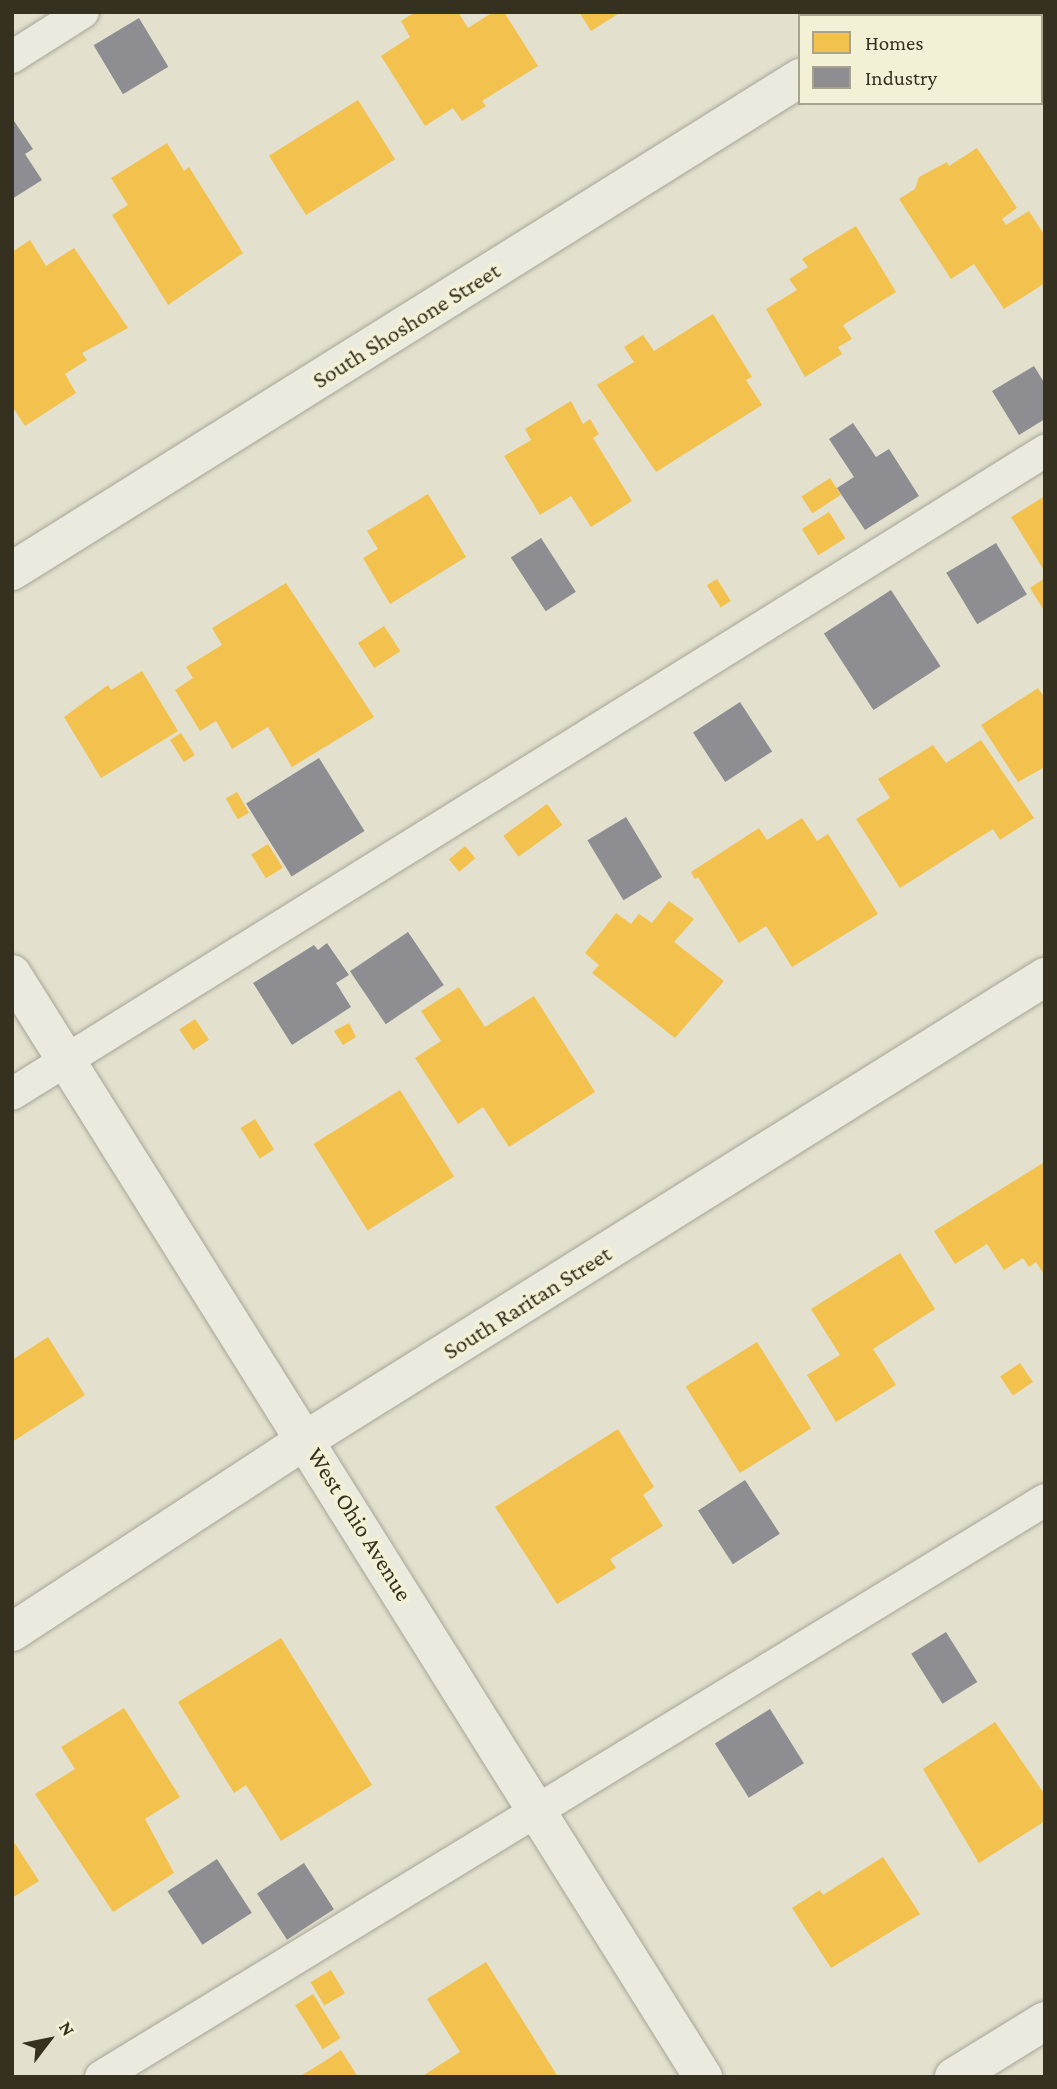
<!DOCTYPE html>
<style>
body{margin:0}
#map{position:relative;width:1057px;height:2089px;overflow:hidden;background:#e3e1ce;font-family:"Crimson Pro",serif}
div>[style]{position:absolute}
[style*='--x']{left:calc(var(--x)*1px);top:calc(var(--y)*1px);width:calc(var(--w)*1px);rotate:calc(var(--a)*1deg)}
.homes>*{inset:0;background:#f2c14e;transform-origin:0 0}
.industry>*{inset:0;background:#8d8d92;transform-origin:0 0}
.roads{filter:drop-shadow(0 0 2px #a8a597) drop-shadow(0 0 2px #a8a597)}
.service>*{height:32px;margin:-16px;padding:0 16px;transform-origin:16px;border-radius:16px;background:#ebeadf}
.minor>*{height:38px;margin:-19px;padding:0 19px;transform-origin:19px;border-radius:19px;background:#ebeadf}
span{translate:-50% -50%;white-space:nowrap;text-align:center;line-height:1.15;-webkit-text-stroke:7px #f3f1d5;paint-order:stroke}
.street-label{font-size:24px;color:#363020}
.frame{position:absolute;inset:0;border:14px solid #363020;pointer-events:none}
.legend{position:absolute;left:798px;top:14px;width:245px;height:91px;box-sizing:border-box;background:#f3f1d5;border:2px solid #a7a48d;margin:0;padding:9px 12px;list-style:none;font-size:21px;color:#363020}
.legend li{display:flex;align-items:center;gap:14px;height:35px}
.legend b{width:35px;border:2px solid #a7a48d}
.north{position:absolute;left:14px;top:2005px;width:70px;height:70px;-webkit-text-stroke:5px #f3f1d5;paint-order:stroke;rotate:58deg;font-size:19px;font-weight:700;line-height:28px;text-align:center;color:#363020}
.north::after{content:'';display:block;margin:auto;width:24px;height:32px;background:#363020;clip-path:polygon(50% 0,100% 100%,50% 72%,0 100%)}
</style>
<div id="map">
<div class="homes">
<i style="clip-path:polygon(415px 12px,458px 12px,468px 28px,493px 12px,504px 12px,538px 66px,482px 101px,486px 106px,462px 121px,453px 108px,425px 126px,381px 56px,410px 37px,401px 21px)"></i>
<i style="clip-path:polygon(579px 12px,621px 12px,591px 31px)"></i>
<i style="left:358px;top:100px;width:70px;height:105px;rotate:58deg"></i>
<i style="clip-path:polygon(167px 143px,184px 171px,189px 167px,243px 253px,168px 305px,112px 215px,128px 205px,111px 178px)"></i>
<i style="clip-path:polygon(977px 148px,1017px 208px,1002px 219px,1006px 225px,1029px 211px,1045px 236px,1045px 283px,1004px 309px,974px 264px,951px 279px,899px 199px,915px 189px,919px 177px,947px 162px,949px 166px)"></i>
<i style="clip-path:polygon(856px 226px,896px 292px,843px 325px,852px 339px,838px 347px,842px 354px,805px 377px,766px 309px,797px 290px,789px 279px,808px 267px,802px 259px)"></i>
<i style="clip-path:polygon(30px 240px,46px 266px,74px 248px,128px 328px,82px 353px,87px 360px,65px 374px,76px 393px,25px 426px,12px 406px,12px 252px)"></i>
<i style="clip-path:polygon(713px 314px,752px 377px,746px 380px,762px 405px,656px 472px,597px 385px,634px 362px,624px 347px,643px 335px,654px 351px)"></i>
<i style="clip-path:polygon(571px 401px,583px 424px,590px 419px,599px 434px,593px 438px,632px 501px,591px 527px,571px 496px,540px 515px,504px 456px,531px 440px,525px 429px)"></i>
<i style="left:830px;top:478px;width:20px;height:34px;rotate:57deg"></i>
<i style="clip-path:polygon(428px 494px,466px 557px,390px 604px,363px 558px,378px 549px,367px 531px)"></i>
<i style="clip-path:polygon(1045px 496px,1045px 572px,1011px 517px)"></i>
<i style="left:829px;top:512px;width:31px;height:32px;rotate:58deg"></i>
<i style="clip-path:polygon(1045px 578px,1045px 612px,1030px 588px)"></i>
<i style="left:717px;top:579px;width:26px;height:12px;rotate:58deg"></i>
<i style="clip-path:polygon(286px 583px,374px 717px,292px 767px,268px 727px,232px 749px,216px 721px,200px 731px,175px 690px,193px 678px,186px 667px,222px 645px,212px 628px)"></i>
<i style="left:384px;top:626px;width:30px;height:31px;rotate:57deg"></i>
<i style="clip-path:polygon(142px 671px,178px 731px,101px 778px,64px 717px,108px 685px,111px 690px)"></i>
<i style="clip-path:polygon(1038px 688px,1045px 698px,1045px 767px,1018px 782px,981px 725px)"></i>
<i style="left:181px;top:733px;width:26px;height:13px;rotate:58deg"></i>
<i style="clip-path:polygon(981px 740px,1034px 818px,1000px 840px,993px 829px,900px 888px,856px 819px,890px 798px,878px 779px,933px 745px,946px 763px)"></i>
<i style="left:237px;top:792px;width:24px;height:13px;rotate:60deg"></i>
<i style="left:547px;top:804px;width:26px;height:54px;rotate:54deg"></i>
<i style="clip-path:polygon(802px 818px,817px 841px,828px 834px,878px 914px,792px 967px,766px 926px,739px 943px,698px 877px,695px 879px,691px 872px,759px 828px,767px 840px)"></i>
<i style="left:268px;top:844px;width:28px;height:20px;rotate:58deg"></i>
<i style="left:465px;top:846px;width:16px;height:21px;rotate:50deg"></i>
<i style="clip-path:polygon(669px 901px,694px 919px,674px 942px,724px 981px,675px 1038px,592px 973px,599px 965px,585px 953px,616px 913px,631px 924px,639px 914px,652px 923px)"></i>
<i style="clip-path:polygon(459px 987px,485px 1027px,534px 996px,595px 1092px,509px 1147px,483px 1107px,458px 1124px,415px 1058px,441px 1041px,421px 1011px)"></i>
<i style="left:195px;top:1019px;width:25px;height:19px;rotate:56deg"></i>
<i style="clip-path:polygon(349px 1023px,356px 1037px,343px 1045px,334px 1031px)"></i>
<i style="left:400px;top:1090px;width:102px;height:102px;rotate:58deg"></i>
<i style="left:255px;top:1119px;width:36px;height:17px;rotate:58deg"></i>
<i style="clip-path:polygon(1043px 1163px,1045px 1276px,1036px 1262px,1029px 1267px,1023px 1258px,1004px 1270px,987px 1244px,955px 1264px,934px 1231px)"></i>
<i style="clip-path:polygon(900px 1253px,935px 1309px,873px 1349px,896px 1385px,836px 1422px,807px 1375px,840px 1355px,811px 1309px)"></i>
<i style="clip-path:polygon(48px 1337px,85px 1395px,12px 1442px,12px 1360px)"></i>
<i style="left:757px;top:1342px;width:102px;height:84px;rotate:58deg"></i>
<i style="left:1020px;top:1363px;width:23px;height:24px;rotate:56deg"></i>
<i style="clip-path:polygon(618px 1429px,654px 1487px,643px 1495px,663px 1526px,610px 1559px,616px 1568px,557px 1604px,495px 1507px)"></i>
<i style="clip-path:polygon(281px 1638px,372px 1785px,281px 1841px,246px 1785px,234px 1793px,178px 1702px)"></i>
<i style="clip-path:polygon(124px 1708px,180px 1797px,145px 1819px,174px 1873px,113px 1912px,35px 1794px,75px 1769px,61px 1747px)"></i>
<i style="clip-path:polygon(995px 1722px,1045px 1795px,1045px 1821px,979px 1863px,923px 1769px)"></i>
<i style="clip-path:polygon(12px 1839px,39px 1881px,12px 1898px)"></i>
<i style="clip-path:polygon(883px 1857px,920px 1914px,831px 1968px,792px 1908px,820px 1890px,823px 1895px)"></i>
<i style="clip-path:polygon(486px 1962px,530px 2032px,558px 2077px,421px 2077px,460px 2052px,427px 1999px)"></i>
<i style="left:331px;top:1970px;width:27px;height:24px;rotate:59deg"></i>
<i style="left:313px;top:1994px;width:52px;height:21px;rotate:58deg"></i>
<i style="clip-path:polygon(341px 2050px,358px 2077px,299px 2077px,328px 2059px)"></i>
</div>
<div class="industry">
<i style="left:139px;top:18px;width:57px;height:53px;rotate:59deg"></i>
<i style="clip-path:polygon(12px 118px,33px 149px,25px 154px,42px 180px,12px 199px)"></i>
<i style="clip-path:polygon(1034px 366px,1045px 384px,1045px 419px,1019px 435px,992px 391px)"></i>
<i style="clip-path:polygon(853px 423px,876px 457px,889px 449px,919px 496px,865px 530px,837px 488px,854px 477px,829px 439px)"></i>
<i style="left:541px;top:538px;width:64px;height:36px;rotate:57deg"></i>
<i style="left:996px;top:543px;width:60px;height:58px;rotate:59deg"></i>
<i style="left:891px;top:590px;width:91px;height:80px;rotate:57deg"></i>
<i style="left:740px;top:702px;width:59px;height:56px;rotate:57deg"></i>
<i style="left:319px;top:758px;width:86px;height:86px;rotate:58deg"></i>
<i style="left:626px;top:817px;width:70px;height:45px;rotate:59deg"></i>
<i style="left:408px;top:932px;width:64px;height:70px;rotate:56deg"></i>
<i style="clip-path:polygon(327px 943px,349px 975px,336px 983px,351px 1007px,292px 1045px,253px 983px,314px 945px,318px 950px)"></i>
<i style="left:745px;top:1480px;width:64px;height:56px;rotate:57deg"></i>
<i style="left:946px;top:1632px;width:59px;height:41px;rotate:58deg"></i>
<i style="left:770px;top:1709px;width:64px;height:65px;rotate:58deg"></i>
<i style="left:217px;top:1859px;width:64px;height:59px;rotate:57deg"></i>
<i style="left:304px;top:1863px;width:55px;height:56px;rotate:57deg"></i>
</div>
<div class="roads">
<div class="service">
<i style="--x:12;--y:57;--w:84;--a:-32.4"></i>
<i style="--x:12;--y:1094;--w:1217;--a:-31.9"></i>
<i style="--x:101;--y:2077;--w:1106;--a:-31.43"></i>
</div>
<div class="minor">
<i style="--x:899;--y:16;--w:7;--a:-34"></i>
<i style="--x:12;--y:571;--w:930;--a:-32.03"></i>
<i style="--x:12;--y:974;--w:1302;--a:57.93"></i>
<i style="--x:12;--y:1632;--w:353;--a:-33.2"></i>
<i style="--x:307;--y:1439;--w:871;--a:-32.05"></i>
<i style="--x:954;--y:2077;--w:107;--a:-31.6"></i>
</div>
</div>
<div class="street-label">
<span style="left:406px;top:325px;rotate:-32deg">South Shoshone Street</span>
<span style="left:527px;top:1302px;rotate:-32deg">South Raritan Street</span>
<span style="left:360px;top:1524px;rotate:58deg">West Ohio Avenue</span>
</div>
<div class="frame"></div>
<ul class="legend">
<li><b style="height:19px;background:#f2c14e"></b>Homes</li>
<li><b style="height:19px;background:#8d8d92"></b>Industry</li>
</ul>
<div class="north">N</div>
</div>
